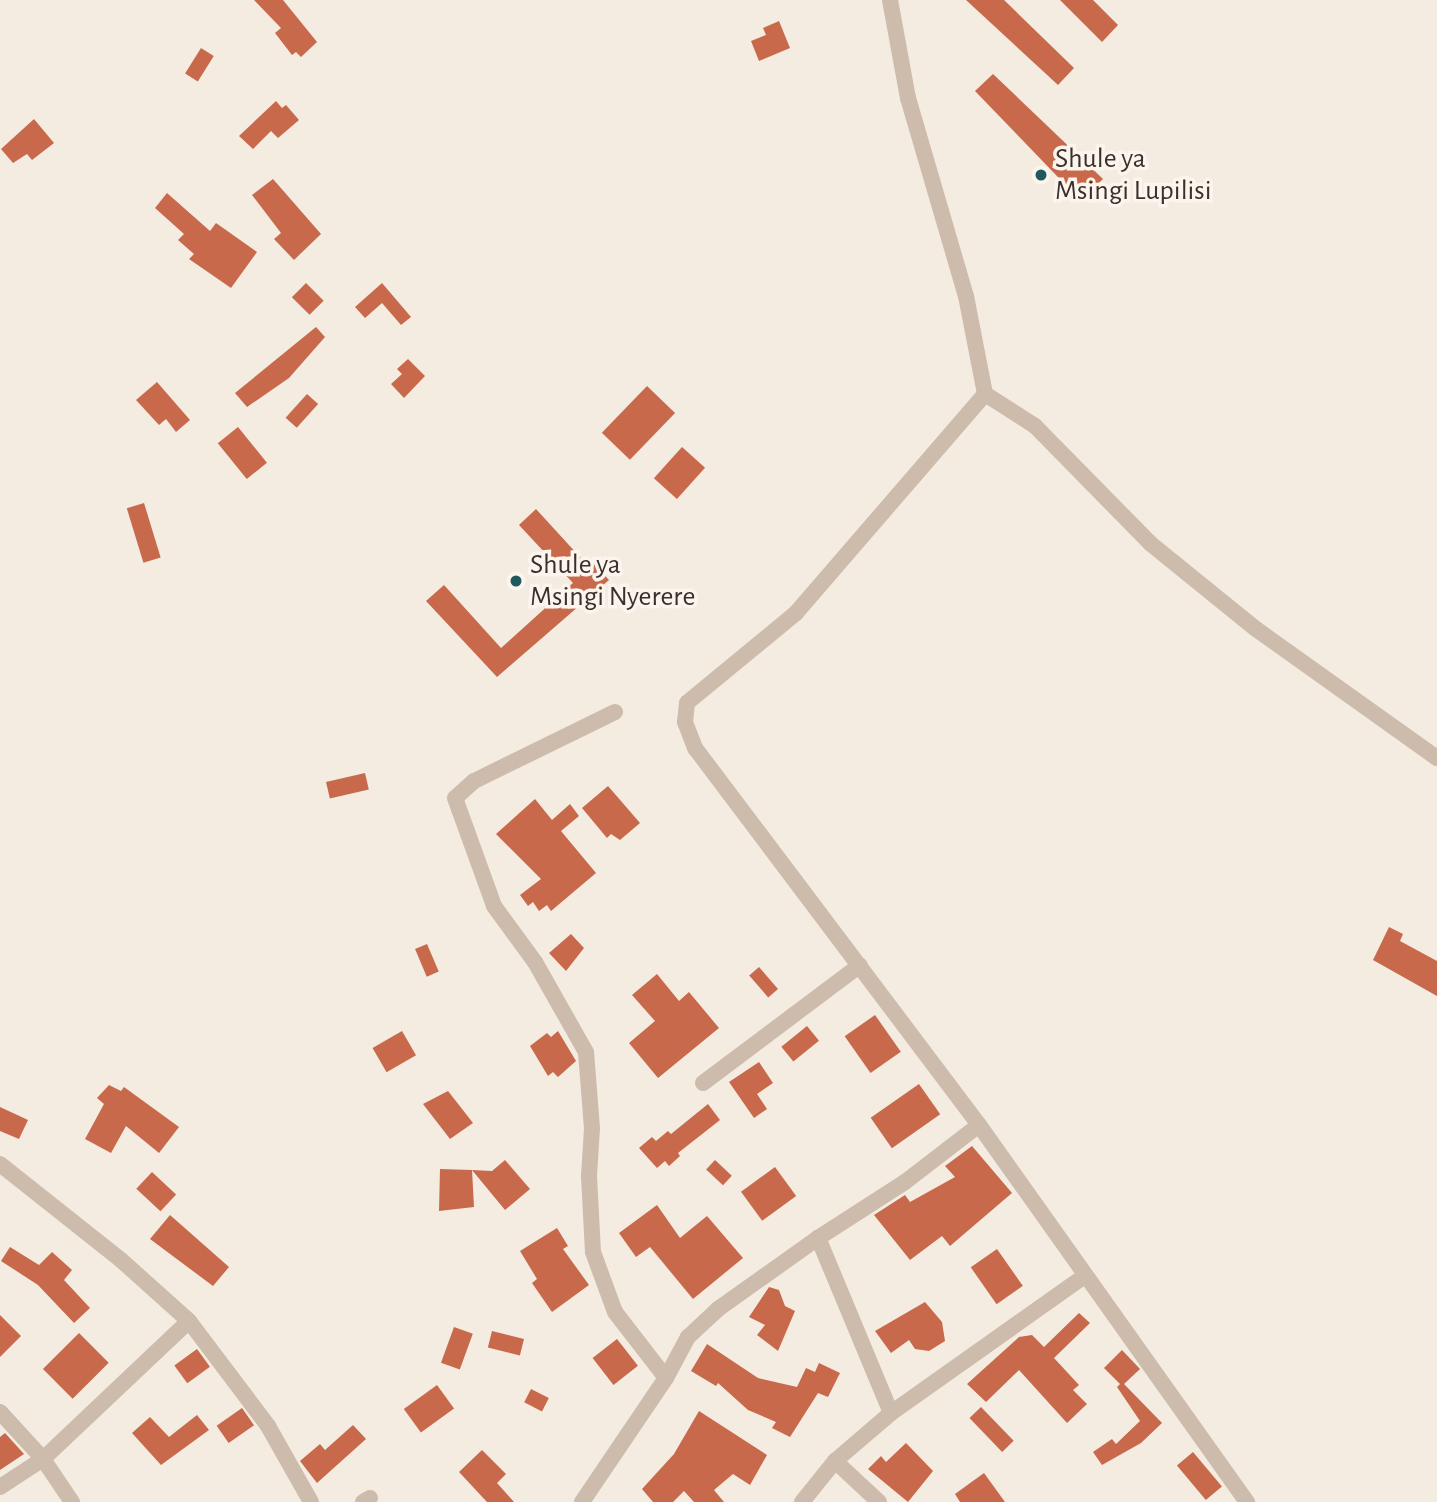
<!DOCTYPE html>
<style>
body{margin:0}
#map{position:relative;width:1437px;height:1502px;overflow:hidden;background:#f4ebe1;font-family:"Alegreya Sans",sans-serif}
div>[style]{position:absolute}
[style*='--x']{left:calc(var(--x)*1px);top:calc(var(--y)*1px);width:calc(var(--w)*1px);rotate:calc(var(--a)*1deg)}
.building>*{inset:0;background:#c8694b;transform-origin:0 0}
.street>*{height:16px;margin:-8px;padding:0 8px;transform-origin:8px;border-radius:8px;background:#cdbbac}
.dots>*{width:19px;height:19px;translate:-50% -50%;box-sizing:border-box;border:4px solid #fbf5ee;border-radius:50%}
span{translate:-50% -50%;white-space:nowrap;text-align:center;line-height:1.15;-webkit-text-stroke:7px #fbf5ee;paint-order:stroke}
.poi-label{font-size:28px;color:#3b302b}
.left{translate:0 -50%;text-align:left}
</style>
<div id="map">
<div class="building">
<i style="clip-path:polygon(254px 0,283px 0,317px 42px,301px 57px,296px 52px,292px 55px,275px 33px,281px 28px)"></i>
<i style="clip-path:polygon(966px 0,1004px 0,1074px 68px,1058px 85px)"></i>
<i style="clip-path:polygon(1060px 0,1093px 0,1118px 25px,1102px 42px)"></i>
<i style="clip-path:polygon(779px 21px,790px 48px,759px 61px,751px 41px,766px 35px,763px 28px)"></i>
<i style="left:201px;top:48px;width:15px;height:30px;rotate:32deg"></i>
<i style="clip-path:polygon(993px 74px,1103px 179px,1081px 201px,975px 91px)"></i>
<i style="clip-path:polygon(276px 101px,282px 108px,286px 105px,299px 120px,278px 138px,271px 131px,253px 149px,239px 136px)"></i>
<i style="clip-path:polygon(34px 119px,54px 143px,32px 160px,27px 154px,13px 163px,1px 149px)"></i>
<i style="clip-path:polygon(273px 179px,321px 234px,294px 260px,274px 239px,281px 233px,252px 195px)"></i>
<i style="clip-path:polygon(167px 193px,210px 231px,216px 223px,257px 252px,231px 288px,189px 259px,194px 254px,178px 240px,184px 234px,155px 208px)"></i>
<i style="left:306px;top:283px;width:25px;height:20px;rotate:45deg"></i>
<i style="clip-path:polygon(382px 283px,411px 317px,401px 325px,382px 303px,365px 318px,355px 307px)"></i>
<i style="clip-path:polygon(316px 327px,325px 337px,289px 378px,247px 407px,235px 393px)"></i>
<i style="clip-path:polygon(408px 359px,425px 376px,404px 398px,391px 384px,402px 374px,397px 369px)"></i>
<i style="clip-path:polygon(157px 382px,190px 420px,176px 432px,166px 419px,159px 425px,136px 400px)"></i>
<i style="left:647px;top:386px;width:39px;height:65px;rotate:44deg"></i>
<i style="left:307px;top:394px;width:15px;height:32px;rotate:42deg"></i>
<i style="left:238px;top:427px;width:46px;height:26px;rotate:51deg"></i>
<i style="left:682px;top:447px;width:31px;height:42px;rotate:42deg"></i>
<i style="left:144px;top:503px;width:57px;height:18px;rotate:73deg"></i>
<i style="clip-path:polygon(536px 509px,590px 568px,594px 564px,609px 580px,497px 677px,426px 601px,444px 585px,501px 648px,573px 583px,519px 525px)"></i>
<i style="left:365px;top:773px;width:17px;height:40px;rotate:77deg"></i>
<i style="clip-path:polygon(608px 786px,640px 823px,620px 840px,611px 834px,607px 838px,582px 808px)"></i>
<i style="clip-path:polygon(535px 799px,552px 820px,570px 804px,579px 816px,561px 831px,596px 873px,551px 911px,547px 905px,539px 911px,533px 902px,528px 906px,520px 895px,541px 879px,496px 834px)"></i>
<i style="clip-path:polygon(1389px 927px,1403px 934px,1400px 941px,1437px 961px,1437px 996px,1373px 960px)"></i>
<i style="clip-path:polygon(571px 934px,584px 948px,566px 971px,549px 953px)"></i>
<i style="left:427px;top:944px;width:30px;height:13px;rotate:67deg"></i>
<i style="left:759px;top:967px;width:29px;height:13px;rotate:49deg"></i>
<i style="clip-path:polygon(657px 974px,679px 1001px,689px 992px,719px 1028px,658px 1078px,629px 1043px,655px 1021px,632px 995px)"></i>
<i style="left:875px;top:1015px;width:45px;height:37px;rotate:55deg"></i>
<i style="left:807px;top:1026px;width:19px;height:33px;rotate:51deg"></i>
<i style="left:402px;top:1031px;width:28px;height:34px;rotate:60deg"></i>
<i style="clip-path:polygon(558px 1031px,576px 1061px,558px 1077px,553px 1072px,548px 1076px,530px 1046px,547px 1033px,551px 1037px)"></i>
<i style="clip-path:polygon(759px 1062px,773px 1083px,757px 1094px,767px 1109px,754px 1118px,729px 1082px)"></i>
<i style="left:919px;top:1084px;width:37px;height:59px;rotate:55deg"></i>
<i style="clip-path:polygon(109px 1085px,121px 1091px,124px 1087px,179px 1127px,159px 1153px,126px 1126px,111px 1153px,85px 1139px,104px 1104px,97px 1098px)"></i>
<i style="clip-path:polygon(448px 1091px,473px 1123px,450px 1139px,423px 1104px)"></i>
<i style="clip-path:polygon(708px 1104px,720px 1120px,678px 1153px,680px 1156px,669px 1166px,665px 1161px,657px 1168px,639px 1148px,652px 1137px,656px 1141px,668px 1131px,671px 1134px)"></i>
<i style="clip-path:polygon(0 1107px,28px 1120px,19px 1139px,0 1131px)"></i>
<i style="clip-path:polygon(972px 1146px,1012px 1193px,950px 1246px,942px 1236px,910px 1260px,874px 1215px,905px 1195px,910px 1202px,955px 1177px,945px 1166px)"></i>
<i style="clip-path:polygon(505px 1160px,530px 1189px,505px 1210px,472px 1170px,492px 1171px)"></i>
<i style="left:715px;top:1160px;width:23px;height:13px;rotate:43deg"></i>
<i style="left:775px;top:1167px;width:36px;height:42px;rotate:54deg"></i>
<i style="clip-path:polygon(440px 1169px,472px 1170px,474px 1207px,439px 1211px)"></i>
<i style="left:152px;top:1172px;width:33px;height:23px;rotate:43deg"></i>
<i style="clip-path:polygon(657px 1205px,680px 1238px,707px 1216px,743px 1258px,693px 1299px,650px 1247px,636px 1257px,619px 1233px)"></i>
<i style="clip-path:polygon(170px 1215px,229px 1267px,213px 1286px,150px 1239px)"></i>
<i style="clip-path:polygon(557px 1228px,568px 1246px,563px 1249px,589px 1285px,552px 1312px,532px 1283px,537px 1279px,520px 1251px)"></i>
<i style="clip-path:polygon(10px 1247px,39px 1265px,52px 1252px,72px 1270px,64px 1280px,90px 1308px,74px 1323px,38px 1285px,1px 1261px)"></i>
<i style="left:997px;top:1249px;width:45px;height:32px;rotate:55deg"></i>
<i style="clip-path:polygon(769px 1287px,779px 1290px,785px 1306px,795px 1311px,778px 1351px,757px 1335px,765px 1325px,749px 1317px)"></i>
<i style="clip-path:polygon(925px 1302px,942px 1322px,945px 1341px,929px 1351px,915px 1349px,909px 1340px,891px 1353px,875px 1331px)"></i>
<i style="clip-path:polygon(1079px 1313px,1090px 1323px,1054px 1358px,1079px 1385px,1073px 1390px,1087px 1404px,1067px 1423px,1019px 1370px,986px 1402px,967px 1384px,1019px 1337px,1032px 1335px,1044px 1347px)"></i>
<i style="clip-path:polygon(0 1315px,21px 1336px,0 1357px)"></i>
<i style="left:454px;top:1327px;width:20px;height:38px;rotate:20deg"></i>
<i style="left:492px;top:1331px;width:33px;height:17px;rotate:14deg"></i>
<i style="left:79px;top:1333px;width:42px;height:51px;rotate:45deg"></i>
<i style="left:617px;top:1339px;width:34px;height:31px;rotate:52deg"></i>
<i style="clip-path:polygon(707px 1344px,758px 1378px,797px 1387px,806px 1368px,815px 1372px,819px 1363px,840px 1373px,828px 1397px,818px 1393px,790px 1437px,772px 1428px,776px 1422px,748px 1410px,718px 1383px,716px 1386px,691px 1371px)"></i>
<i style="left:197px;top:1349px;width:22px;height:28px;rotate:54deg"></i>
<i style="clip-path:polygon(1122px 1350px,1140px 1369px,1124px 1384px,1162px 1423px,1141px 1443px,1102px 1465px,1093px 1452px,1112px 1439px,1116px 1444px,1140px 1421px,1117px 1387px,1120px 1384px,1104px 1368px)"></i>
<i style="left:437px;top:1385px;width:29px;height:41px;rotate:54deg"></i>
<i style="left:531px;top:1389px;width:20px;height:15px;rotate:27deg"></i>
<i style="left:981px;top:1407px;width:47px;height:16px;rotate:46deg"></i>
<i style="left:242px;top:1408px;width:21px;height:31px;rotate:55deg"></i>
<i style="clip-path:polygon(699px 1411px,767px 1455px,750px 1485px,733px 1474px,714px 1490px,724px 1502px,694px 1502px,684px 1491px,673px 1502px,653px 1502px,642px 1489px,674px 1454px)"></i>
<i style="clip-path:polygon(197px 1415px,209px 1430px,161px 1465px,132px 1433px,150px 1417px,169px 1437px)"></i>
<i style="clip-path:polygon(353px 1425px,366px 1439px,317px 1483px,300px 1461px,320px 1444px,325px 1450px)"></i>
<i style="clip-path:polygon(5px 1433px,24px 1454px,0 1470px,0 1437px)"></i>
<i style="clip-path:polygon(906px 1443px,933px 1471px,908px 1502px,868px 1469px,881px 1456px,886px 1462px)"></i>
<i style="clip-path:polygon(482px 1450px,506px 1474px,497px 1483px,514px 1502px,487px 1502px,459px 1472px)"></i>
<i style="left:1193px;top:1452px;width:45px;height:21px;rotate:50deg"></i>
<i style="clip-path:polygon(984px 1473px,1005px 1502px,960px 1502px,955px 1494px)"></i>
</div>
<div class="street">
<i style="--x:890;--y:0;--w:100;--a:79.6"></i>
<i style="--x:908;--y:98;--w:206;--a:73.7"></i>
<i style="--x:966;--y:296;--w:100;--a:79"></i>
<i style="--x:985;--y:394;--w:59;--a:32.6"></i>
<i style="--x:1035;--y:426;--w:165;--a:45.5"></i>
<i style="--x:1151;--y:544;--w:135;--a:39"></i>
<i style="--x:1256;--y:629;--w:222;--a:35.5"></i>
<i style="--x:985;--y:394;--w:289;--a:130.8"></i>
<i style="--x:796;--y:613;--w:141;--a:140.5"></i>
<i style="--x:687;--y:703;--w:19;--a:96"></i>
<i style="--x:685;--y:722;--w:28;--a:69"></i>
<i style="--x:695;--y:748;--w:472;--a:53"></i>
<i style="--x:979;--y:1125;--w:463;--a:54.6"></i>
<i style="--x:615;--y:712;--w:157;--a:153.9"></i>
<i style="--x:474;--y:781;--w:25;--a:138"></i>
<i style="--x:455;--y:798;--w:115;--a:70.1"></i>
<i style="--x:494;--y:906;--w:69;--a:53.8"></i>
<i style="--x:535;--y:962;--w:103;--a:60.5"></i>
<i style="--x:586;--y:1052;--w:76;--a:85.5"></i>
<i style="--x:592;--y:1128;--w:48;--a:93.6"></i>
<i style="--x:589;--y:1176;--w:76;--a:87"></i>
<i style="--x:593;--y:1252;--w:64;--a:69.9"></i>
<i style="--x:615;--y:1312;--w:83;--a:52.3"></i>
<i style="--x:703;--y:1083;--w:196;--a:-36.9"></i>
<i style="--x:0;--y:1164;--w:154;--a:38.4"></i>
<i style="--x:121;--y:1260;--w:91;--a:41.9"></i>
<i style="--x:189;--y:1321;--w:131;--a:53"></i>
<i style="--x:268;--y:1426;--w:87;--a:60.5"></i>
<i style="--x:0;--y:1412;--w:64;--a:47.5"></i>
<i style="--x:43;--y:1459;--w:52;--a:56"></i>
<i style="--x:891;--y:1413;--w:190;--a:-112.6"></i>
<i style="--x:818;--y:1238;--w:103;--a:-32.8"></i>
<i style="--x:905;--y:1182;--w:93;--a:-37.6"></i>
<i style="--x:835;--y:1461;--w:60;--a:43"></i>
<i style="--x:0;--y:1487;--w:51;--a:-33.1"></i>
<i style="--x:43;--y:1459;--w:201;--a:-43.4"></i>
<i style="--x:363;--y:1502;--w:8;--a:-30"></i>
<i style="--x:582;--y:1502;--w:150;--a:-55.9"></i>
<i style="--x:666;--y:1378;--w:47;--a:-61.8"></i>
<i style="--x:688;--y:1337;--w:41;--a:-43"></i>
<i style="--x:718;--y:1309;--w:123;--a:-35.4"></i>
<i style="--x:802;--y:1502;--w:53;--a:-51.2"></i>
<i style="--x:835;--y:1461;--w:74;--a:-40.6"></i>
<i style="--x:891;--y:1413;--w:235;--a:-35.3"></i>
</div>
<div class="dots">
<i style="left:1041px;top:175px;background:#1f5a5e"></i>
<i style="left:516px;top:581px;background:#1f5a5e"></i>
</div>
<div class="poi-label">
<span class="left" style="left:1055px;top:175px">Shule ya<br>Msingi Lupilisi</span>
<span class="left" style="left:530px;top:581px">Shule ya<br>Msingi Nyerere</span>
</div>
</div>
